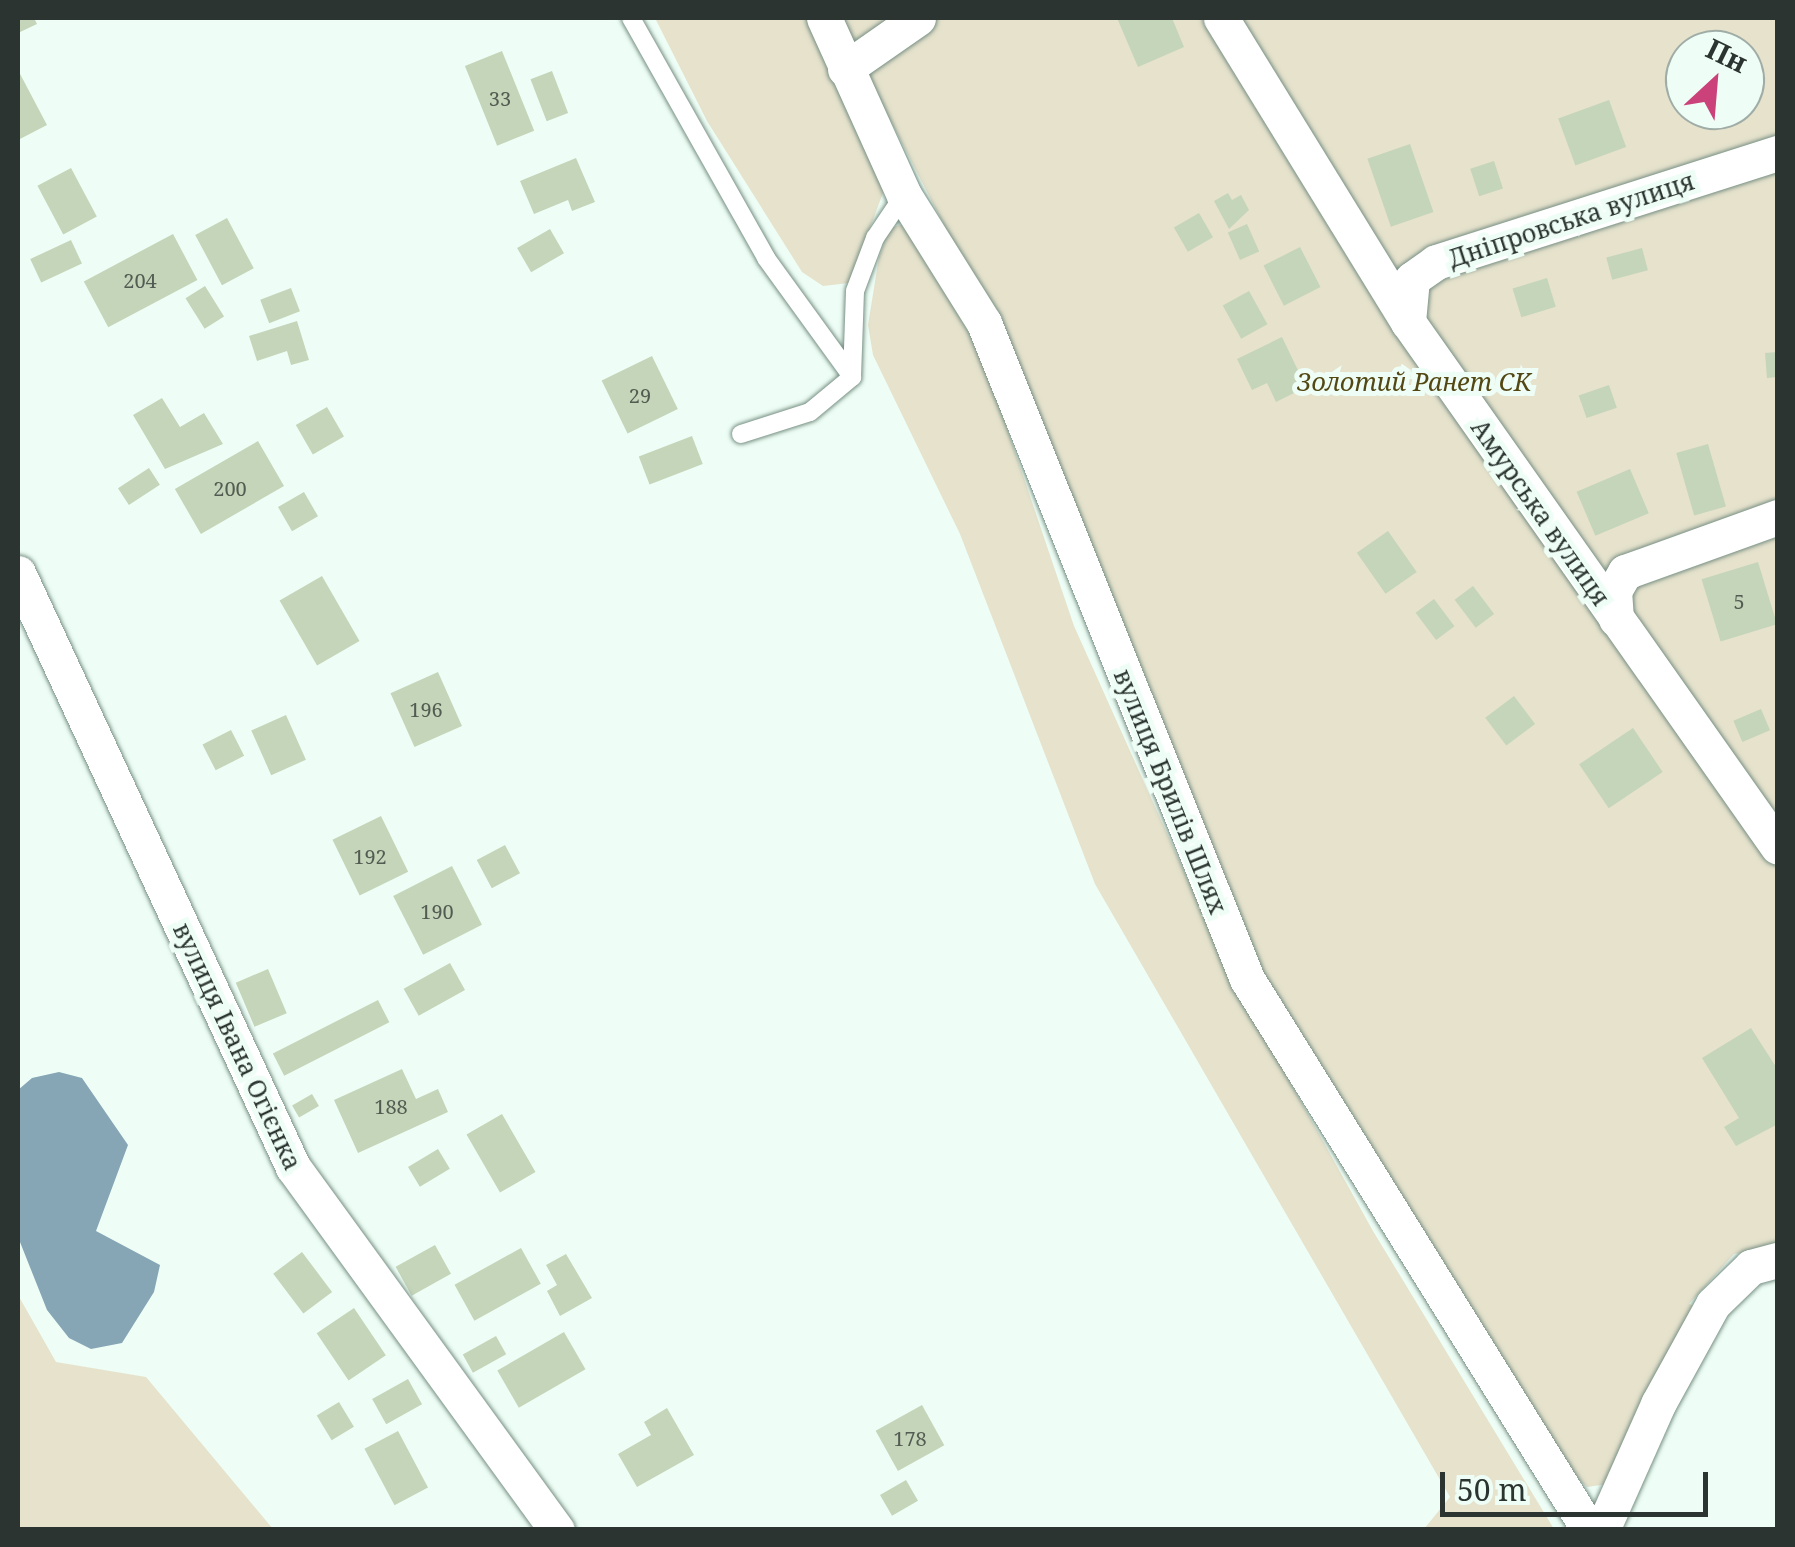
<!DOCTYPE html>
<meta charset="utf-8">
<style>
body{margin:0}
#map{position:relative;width:1795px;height:1547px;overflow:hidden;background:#eefef6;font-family:"Noto Serif",serif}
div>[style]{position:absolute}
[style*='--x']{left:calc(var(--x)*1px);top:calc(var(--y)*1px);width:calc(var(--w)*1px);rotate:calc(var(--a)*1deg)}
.green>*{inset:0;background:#e6e2cc}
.water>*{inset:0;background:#86a5b5}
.building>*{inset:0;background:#c5d5b9;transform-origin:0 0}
.roads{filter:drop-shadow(0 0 2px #778f83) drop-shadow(0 0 2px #778f83)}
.service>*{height:18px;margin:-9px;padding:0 9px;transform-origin:9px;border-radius:9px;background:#fff}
.minor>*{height:35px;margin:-17.5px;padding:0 17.5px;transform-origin:17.5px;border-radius:17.5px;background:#fff}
span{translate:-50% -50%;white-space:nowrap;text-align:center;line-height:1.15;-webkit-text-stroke:10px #eefef6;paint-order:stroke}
.number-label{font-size:20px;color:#525c52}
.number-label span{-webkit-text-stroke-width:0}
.street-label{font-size:25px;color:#2b3430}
.park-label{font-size:25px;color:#534814;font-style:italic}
.frame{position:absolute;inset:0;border:20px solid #2b3430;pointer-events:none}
.north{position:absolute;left:1665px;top:30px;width:100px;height:100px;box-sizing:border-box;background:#eefef6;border:2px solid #a0ada7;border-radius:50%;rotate:26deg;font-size:28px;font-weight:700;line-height:40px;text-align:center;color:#2b3430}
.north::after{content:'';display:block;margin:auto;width:35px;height:45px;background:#cb417a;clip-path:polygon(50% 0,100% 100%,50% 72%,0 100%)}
.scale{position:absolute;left:1440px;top:1472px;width:268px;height:45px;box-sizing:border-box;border:5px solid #2b3430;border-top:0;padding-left:12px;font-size:30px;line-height:35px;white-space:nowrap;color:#2b3430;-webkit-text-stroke:8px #eefef6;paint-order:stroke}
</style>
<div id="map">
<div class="green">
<i style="clip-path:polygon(655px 18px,813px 18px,886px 185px,849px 283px,823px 286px,802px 272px,707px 121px)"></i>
<i style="clip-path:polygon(evenodd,838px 18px,1777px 18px,1777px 1247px,1734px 1254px,1689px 1304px,1703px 1309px,1608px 1484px,1587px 1487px,1562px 1464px,1254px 967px,965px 266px,838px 18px,1685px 50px,1745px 50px,1745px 110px,1685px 110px,1685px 50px)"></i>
<i style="clip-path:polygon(904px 224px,969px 316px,1074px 626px,1231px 976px,1373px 1231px,1554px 1529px,1424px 1529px,1450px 1497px,1095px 884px,960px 534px,873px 355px,868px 325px,879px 257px,889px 228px)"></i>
<i style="clip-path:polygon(18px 1295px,56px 1362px,146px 1377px,273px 1529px,18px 1529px)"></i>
</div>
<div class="water">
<i style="clip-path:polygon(59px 1072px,82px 1078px,128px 1145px,96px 1231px,160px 1265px,154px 1292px,122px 1343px,91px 1349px,69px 1338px,47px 1310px,18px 1237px,18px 1090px,32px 1078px)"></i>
</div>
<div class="building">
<i style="clip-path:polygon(18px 18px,34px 18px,37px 24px,18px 33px)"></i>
<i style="clip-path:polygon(1117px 18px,1172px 18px,1184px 47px,1138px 67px)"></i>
<i style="left:502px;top:51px;width:86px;height:40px;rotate:68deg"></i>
<i style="clip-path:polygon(18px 70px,47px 125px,18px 140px)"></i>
<i style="left:552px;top:71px;width:45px;height:23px;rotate:69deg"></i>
<i style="left:1609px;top:100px;width:50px;height:54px;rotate:70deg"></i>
<i style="left:1410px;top:144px;width:72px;height:45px;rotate:71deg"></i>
<i style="clip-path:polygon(576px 158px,595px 202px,572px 211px,568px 200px,534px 214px,520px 181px)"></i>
<i style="left:1494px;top:161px;width:29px;height:25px;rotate:72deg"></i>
<i style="left:71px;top:168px;width:55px;height:38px;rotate:62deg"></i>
<i style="clip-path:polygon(1228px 193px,1232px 200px,1241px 195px,1249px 210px,1229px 229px,1214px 201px)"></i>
<i style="left:1199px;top:213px;width:28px;height:29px;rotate:60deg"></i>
<i style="left:227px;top:218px;width:57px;height:36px;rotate:62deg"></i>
<i style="left:1247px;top:224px;width:30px;height:21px;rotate:66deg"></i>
<i style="left:550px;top:229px;width:28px;height:38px;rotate:60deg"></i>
<i style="left:173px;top:234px;width:52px;height:101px;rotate:62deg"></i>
<i style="left:71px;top:240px;width:26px;height:45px;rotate:65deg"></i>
<i style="left:1300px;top:247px;width:45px;height:41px;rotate:63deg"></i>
<i style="left:1642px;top:248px;width:23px;height:37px;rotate:75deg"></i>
<i style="left:1547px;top:278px;width:30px;height:36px;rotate:73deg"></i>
<i style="left:205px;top:286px;width:36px;height:23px;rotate:58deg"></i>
<i style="left:291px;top:288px;width:25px;height:33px;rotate:69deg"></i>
<i style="left:1249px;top:291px;width:38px;height:30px;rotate:61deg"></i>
<i style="clip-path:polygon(297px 321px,309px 360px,291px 365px,287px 351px,257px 361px,249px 336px)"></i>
<i style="clip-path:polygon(1282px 337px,1306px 387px,1276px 402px,1267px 383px,1252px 390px,1237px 359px)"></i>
<i style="clip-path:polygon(1778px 352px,1778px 377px,1767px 378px,1765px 353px)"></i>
<i style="left:652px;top:356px;width:59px;height:56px;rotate:64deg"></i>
<i style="left:1609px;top:385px;width:24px;height:32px;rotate:71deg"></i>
<i style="clip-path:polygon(162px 398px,180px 427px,204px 413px,223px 444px,165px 469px,133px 415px)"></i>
<i style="left:327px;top:407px;width:34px;height:36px;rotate:60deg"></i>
<i style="left:692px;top:436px;width:30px;height:57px;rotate:69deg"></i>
<i style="left:258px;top:441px;width:52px;height:96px;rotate:60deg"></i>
<i style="left:1708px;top:444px;width:65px;height:33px;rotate:74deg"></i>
<i style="left:149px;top:468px;width:20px;height:37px;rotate:57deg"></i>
<i style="left:1630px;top:469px;width:48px;height:58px;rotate:67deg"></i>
<i style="left:304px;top:492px;width:28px;height:30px;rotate:60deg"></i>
<i style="left:1388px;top:531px;width:50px;height:38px;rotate:55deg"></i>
<i style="left:1758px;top:562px;width:65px;height:59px;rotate:73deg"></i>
<i style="left:322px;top:576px;width:75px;height:49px;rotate:60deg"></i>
<i style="left:1473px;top:586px;width:35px;height:23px;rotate:53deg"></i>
<i style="left:1434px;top:599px;width:34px;height:23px;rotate:53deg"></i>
<i style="left:438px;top:672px;width:59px;height:52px;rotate:66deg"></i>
<i style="left:1514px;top:696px;width:35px;height:36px;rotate:53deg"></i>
<i style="left:1761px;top:709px;width:23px;height:30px;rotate:67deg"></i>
<i style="left:286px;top:715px;width:49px;height:38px;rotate:66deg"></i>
<i style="left:1633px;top:728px;width:53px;height:65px;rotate:56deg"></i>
<i style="left:231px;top:730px;width:29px;height:32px;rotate:63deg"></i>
<i style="left:381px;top:816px;width:62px;height:54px;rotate:64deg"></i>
<i style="left:505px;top:845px;width:32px;height:32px;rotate:62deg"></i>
<i style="left:452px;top:866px;width:66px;height:66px;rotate:63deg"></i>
<i style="left:450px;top:963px;width:31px;height:53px;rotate:61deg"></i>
<i style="left:268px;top:969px;width:48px;height:35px;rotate:67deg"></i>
<i style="left:378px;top:1000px;width:25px;height:118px;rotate:63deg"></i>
<i style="clip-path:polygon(1751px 1028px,1778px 1070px,1778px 1124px,1736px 1146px,1724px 1127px,1739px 1118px,1702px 1058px)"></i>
<i style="clip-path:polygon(402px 1069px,416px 1099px,438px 1089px,448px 1112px,358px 1153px,334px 1100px)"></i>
<i style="left:312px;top:1094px;width:14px;height:23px;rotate:60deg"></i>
<i style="left:502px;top:1114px;width:67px;height:41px;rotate:60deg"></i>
<i style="left:438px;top:1149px;width:23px;height:35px;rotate:59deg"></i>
<i style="left:435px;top:1245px;width:33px;height:45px;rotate:61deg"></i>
<i style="left:521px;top:1248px;width:41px;height:76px;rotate:61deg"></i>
<i style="left:302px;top:1252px;width:50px;height:36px;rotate:53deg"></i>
<i style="clip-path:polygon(566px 1254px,592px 1298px,560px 1316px,547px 1291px,557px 1285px,546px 1265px)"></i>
<i style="left:354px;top:1308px;width:57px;height:45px;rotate:56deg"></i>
<i style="left:564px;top:1332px;width:43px;height:77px;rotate:60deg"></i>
<i style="left:496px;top:1336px;width:21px;height:38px;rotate:61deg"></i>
<i style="left:408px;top:1379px;width:29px;height:41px;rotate:61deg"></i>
<i style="left:339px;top:1402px;width:29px;height:26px;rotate:59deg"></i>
<i style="left:922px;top:1405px;width:46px;height:53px;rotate:61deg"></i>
<i style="clip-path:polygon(667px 1408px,694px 1455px,637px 1487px,618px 1454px,651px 1435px,644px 1422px)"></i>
<i style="left:398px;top:1431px;width:64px;height:38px;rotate:62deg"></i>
<i style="left:906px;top:1480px;width:24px;height:30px;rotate:60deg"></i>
</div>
<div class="roads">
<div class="service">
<i style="--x:631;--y:18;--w:275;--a:60.6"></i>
<i style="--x:766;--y:258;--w:147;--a:54.1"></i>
<i style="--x:741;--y:434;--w:72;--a:-17.7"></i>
<i style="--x:810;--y:412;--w:55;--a:-39.8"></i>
<i style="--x:852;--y:377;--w:86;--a:-88"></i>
<i style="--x:855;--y:291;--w:57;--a:-69.3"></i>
<i style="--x:875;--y:238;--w:52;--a:-56"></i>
</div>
<div class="minor">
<i style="--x:824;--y:18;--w:194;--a:65.7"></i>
<i style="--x:904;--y:195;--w:151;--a:58"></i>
<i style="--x:984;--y:323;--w:707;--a:68.15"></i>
<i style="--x:1247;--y:979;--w:649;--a:58.17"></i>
<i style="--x:1221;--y:18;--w:357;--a:58.4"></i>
<i style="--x:1408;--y:322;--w:642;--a:54.83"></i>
<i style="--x:845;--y:69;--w:89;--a:-34.9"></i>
<i style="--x:1408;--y:322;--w:43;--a:-84.7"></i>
<i style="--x:1412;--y:279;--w:29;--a:-35"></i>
<i style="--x:1436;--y:262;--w:359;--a:-17.7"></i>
<i style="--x:18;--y:573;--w:655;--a:65.16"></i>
<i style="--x:293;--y:1167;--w:449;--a:54"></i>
<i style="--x:1616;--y:619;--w:28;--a:-94"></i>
<i style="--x:1614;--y:591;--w:22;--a:-60"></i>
<i style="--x:1625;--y:572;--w:163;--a:-19.8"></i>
<i style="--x:1602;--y:1530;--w:138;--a:-66"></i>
<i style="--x:1658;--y:1404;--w:114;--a:-61.2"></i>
<i style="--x:1713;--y:1304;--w:53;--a:-44.2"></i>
<i style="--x:1751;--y:1267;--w:28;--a:-15"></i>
</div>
</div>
<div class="number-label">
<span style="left:500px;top:98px">33</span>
<span style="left:140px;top:280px">204</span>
<span style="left:640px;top:395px">29</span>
<span style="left:230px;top:488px">200</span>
<span style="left:1739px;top:601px">5</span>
<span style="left:426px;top:709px">196</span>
<span style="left:370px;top:856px">192</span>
<span style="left:437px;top:911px">190</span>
<span style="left:391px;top:1106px">188</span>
<span style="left:910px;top:1438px">178</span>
</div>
<div class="street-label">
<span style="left:1571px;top:219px;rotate:-18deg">Дніпровська вулиця</span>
<span style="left:1541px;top:512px;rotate:55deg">Амурська вулиця</span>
<span style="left:1171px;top:791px;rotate:68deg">вулиця Брилів Шлях</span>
<span style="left:238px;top:1046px;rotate:65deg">вулиця Івана Огієнка</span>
</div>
<div class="park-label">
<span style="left:1414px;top:381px">Золотий Ранет СК</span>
</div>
<div class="frame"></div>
<div class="north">Пн</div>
<div class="scale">50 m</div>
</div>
